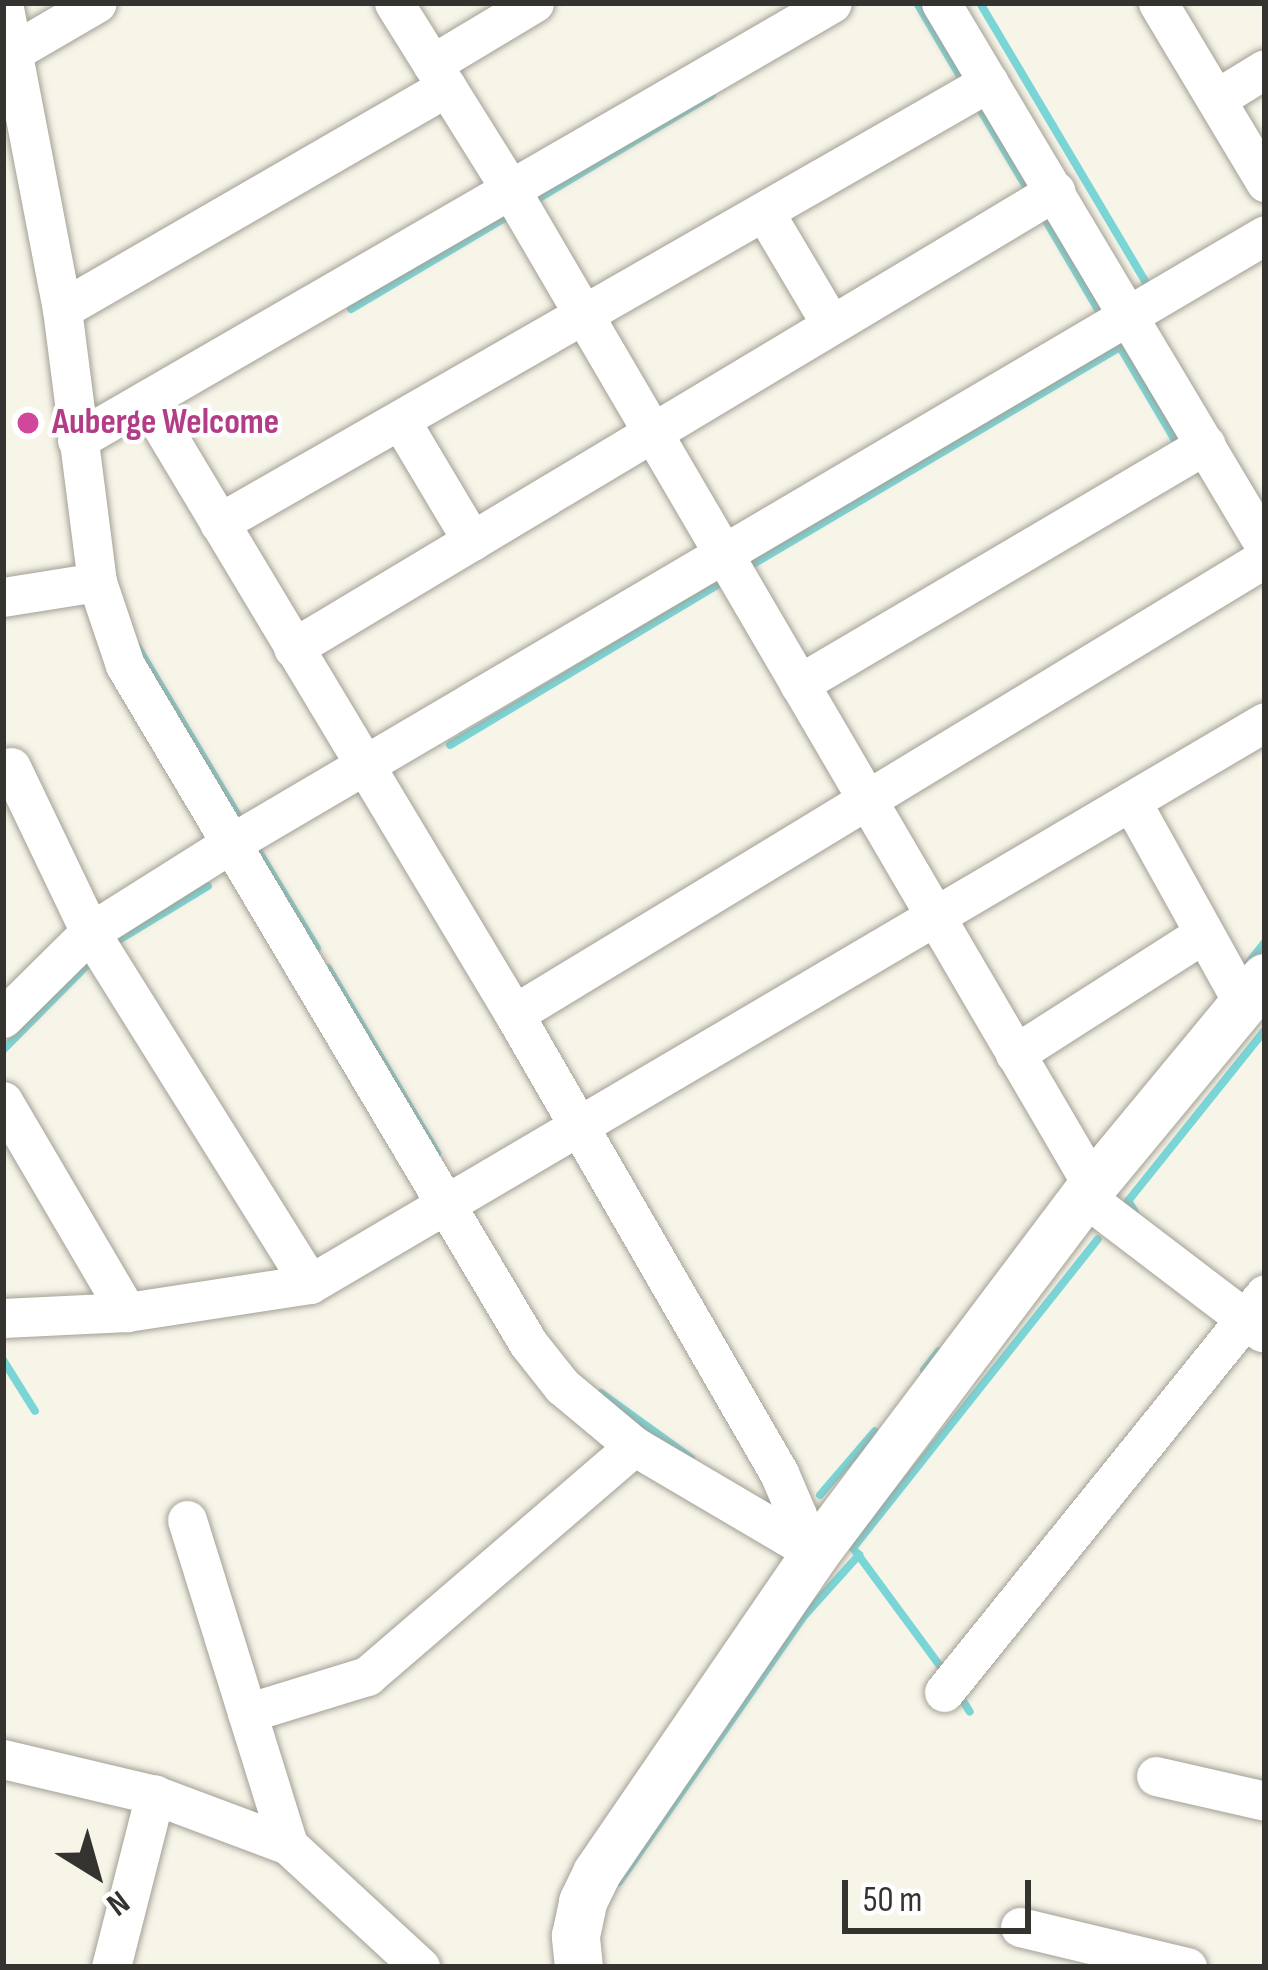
<!DOCTYPE html>
<style>
body{margin:0}
#map{position:relative;width:1268px;height:1970px;overflow:hidden;background:#f7f4e8;font-family:"Sofia Sans Condensed",sans-serif}
div>[style]{position:absolute}
[style*='--x']{left:calc(var(--x)*1px);top:calc(var(--y)*1px);width:calc(var(--w)*1px);rotate:calc(var(--a)*1deg)}
.stream>*{height:8px;margin:-4px;padding:0 4px;transform-origin:4px;border-radius:4px;background:#7ad5d7}
.roads{filter:drop-shadow(0 0 3px #a3a096) drop-shadow(0 0 3px #a3a096)}
.minor>*{height:39px;margin:-19.5px;padding:0 19.5px;transform-origin:19.5px;border-radius:19.5px;background:#fff}
.major>*{height:48px;margin:-24px;padding:0 24px;transform-origin:24px;border-radius:24px;background:#fff}
.dots>*{width:33px;height:33px;translate:-50% -50%;box-sizing:border-box;border:6px solid #fff;border-radius:50%}
span{translate:-50% -50%;white-space:nowrap;text-align:center;line-height:1.15;-webkit-text-stroke:9px #fff;paint-order:stroke}
.hotel-label{font-size:36px;color:#b23c85;font-weight:700}
.left{translate:0 -50%;text-align:left}
.frame{position:absolute;inset:0;border:6px solid #35332f;pointer-events:none}
.north{position:absolute;left:36px;top:1814px;width:120px;height:120px;-webkit-text-stroke:9px #fff;paint-order:stroke;rotate:143deg;font-size:33px;font-weight:700;line-height:48px;text-align:center;color:#35332f}
.north::after{content:'';display:block;margin:auto;width:42px;height:54px;background:#35332f;clip-path:polygon(50% 0,100% 100%,50% 72%,0 100%)}
.scale{position:absolute;left:842px;top:1880px;width:189px;height:54px;box-sizing:border-box;border:6px solid #35332f;border-top:0;padding-left:15px;font-size:36px;line-height:42px;white-space:nowrap;color:#35332f;-webkit-text-stroke:9px #fff;paint-order:stroke}
</style>
<div id="map">
<div class="stream">
<i style="--x:917;--y:3;--w:91;--a:59.5"></i>
<i style="--x:980;--y:3;--w:327;--a:59.3"></i>
<i style="--x:977;--y:104;--w:94;--a:59.3"></i>
<i style="--x:534;--y:201;--w:207;--a:-30.8"></i>
<i style="--x:1042;--y:214;--w:113;--a:59.6"></i>
<i style="--x:351;--y:309;--w:185;--a:-30.6"></i>
<i style="--x:755;--y:563;--w:424;--a:-30.6"></i>
<i style="--x:1120;--y:347;--w:114;--a:59.4"></i>
<i style="--x:137;--y:646;--w:207;--a:59.2"></i>
<i style="--x:450;--y:745;--w:322;--a:-30.9"></i>
<i style="--x:256;--y:847;--w:118;--a:58.9"></i>
<i style="--x:112;--y:944;--w:112;--a:-31.1"></i>
<i style="--x:1247;--y:965;--w:29;--a:-52"></i>
<i style="--x:328;--y:968;--w:215;--a:59.5"></i>
<i style="--x:3;--y:1050;--w:125;--a:-45.3"></i>
<i style="--x:1135;--y:1212;--w:13;--a:-122"></i>
<i style="--x:1128;--y:1201;--w:219;--a:-51.3"></i>
<i style="--x:3;--y:1360;--w:60;--a:57.9"></i>
<i style="--x:924;--y:1370;--w:24;--a:-52"></i>
<i style="--x:601;--y:1393;--w:111;--a:35.8"></i>
<i style="--x:820;--y:1495;--w:84;--a:-49.3"></i>
<i style="--x:943;--y:1670;--w:152;--a:-126.4"></i>
<i style="--x:853;--y:1548;--w:394;--a:-51.6"></i>
<i style="--x:958;--y:1693;--w:22;--a:58"></i>
<i style="--x:619;--y:1882;--w:323;--a:-55.2"></i>
<i style="--x:803;--y:1617;--w:84;--a:-47.9"></i>
</div>
<div class="roads">
<div class="minor">
<i style="--x:3;--y:3;--w:312;--a:79.1"></i>
<i style="--x:62;--y:309;--w:275;--a:82.7"></i>
<i style="--x:97;--y:582;--w:88;--a:71.4"></i>
<i style="--x:125;--y:665;--w:789;--a:59.27"></i>
<i style="--x:528;--y:1343;--w:55;--a:51.7"></i>
<i style="--x:562;--y:1386;--w:94;--a:39.8"></i>
<i style="--x:634;--y:1446;--w:211;--a:30.5"></i>
<i style="--x:394;--y:3;--w:217;--a:58"></i>
<i style="--x:509;--y:187;--w:1157;--a:59.69"></i>
<i style="--x:941;--y:3;--w:632;--a:59.18"></i>
<i style="--x:1158;--y:3;--w:209;--a:59.1"></i>
<i style="--x:11;--y:53;--w:99;--a:-30.2"></i>
<i style="--x:432;--y:64;--w:119;--a:-30.9"></i>
<i style="--x:1216;--y:99;--w:57;--a:-31.5"></i>
<i style="--x:765;--y:213;--w:129;--a:59.3"></i>
<i style="--x:62;--y:309;--w:444;--a:-30"></i>
<i style="--x:146;--y:400;--w:716;--a:59.06"></i>
<i style="--x:514;--y:1014;--w:530;--a:60"></i>
<i style="--x:779;--y:1473;--w:46;--a:66.8"></i>
<i style="--x:797;--y:1515;--w:26;--a:94"></i>
<i style="--x:400;--y:420;--w:141;--a:59.2"></i>
<i style="--x:77;--y:440;--w:872;--a:-30.06"></i>
<i style="--x:219;--y:523;--w:887;--a:-29.8"></i>
<i style="--x:3;--y:597;--w:95;--a:-9.1"></i>
<i style="--x:293;--y:648;--w:889;--a:-30.95"></i>
<i style="--x:799;--y:684;--w:472;--a:-30.5"></i>
<i style="--x:11;--y:767;--w:183;--a:64.4"></i>
<i style="--x:90;--y:932;--w:415;--a:58"></i>
<i style="--x:1131;--y:801;--w:233;--a:61"></i>
<i style="--x:514;--y:1014;--w:879;--a:-31.27"></i>
<i style="--x:3;--y:1018;--w:122;--a:-44.7"></i>
<i style="--x:90;--y:932;--w:165;--a:-32.2"></i>
<i style="--x:230;--y:844;--w:1201;--a:-30.47"></i>
<i style="--x:1015;--y:1054;--w:224;--a:-32.6"></i>
<i style="--x:3;--y:1101;--w:245;--a:59.6"></i>
<i style="--x:127;--y:1312;--w:185;--a:-8.7"></i>
<i style="--x:310;--y:1284;--w:1108;--a:-30.48"></i>
<i style="--x:1085;--y:1197;--w:223;--a:37.3"></i>
<i style="--x:3;--y:1318;--w:124;--a:-2.8"></i>
<i style="--x:187;--y:1520;--w:340;--a:72.7"></i>
<i style="--x:944;--y:1692;--w:511;--a:-51.11"></i>
<i style="--x:247;--y:1713;--w:126;--a:-17.1"></i>
<i style="--x:367;--y:1676;--w:352;--a:-40.7"></i>
<i style="--x:3;--y:1759;--w:156;--a:13.3"></i>
<i style="--x:155;--y:1795;--w:142;--a:20.6"></i>
<i style="--x:288;--y:1845;--w:180;--a:42.7"></i>
<i style="--x:1156;--y:1776;--w:112;--a:12.9"></i>
<i style="--x:1020;--y:1927;--w:172;--a:13.5"></i>
<i style="--x:111;--y:1967;--w:178;--a:-75.7"></i>
</div>
<div class="major">
<i style="--x:579;--y:1967;--w:31;--a:-96"></i>
<i style="--x:576;--y:1936;--w:35;--a:-78"></i>
<i style="--x:583;--y:1902;--w:32;--a:-64"></i>
<i style="--x:597;--y:1873;--w:388;--a:-55.6"></i>
<i style="--x:816;--y:1553;--w:460;--a:-53"></i>
<i style="--x:1093;--y:1186;--w:270;--a:-50.4"></i>
</div>
</div>
<div class="dots">
<i style="left:28px;top:423px;background:#d1479c"></i>
</div>
<div class="hotel-label">
<span class="left" style="left:52px;top:423px">Auberge Welcome</span>
</div>
<div class="frame"></div>
<div class="north">N</div>
<div class="scale">50 m</div>
</div>
